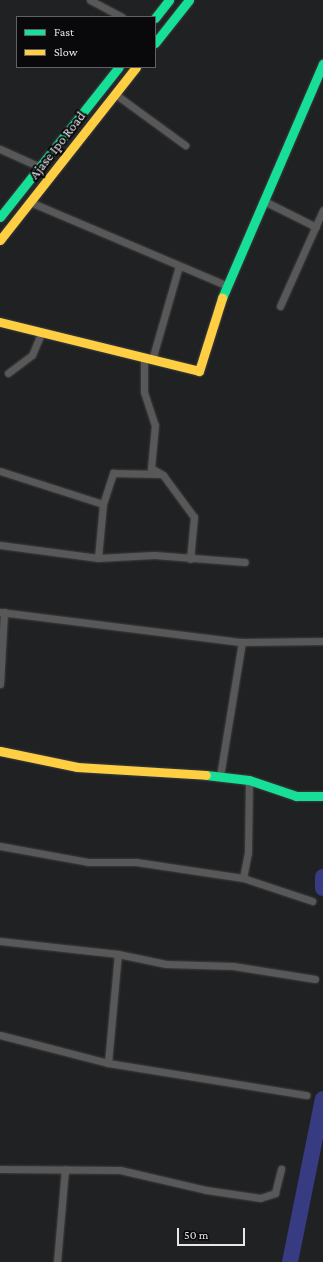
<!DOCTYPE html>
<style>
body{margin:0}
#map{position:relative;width:323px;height:1262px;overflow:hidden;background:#202122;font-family:"Crimson Pro",serif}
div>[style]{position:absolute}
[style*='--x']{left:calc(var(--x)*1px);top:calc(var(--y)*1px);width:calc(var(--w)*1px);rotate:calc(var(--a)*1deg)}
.river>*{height:16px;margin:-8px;padding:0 8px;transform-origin:8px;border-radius:8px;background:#373b82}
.roads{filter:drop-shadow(0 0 1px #3e3e40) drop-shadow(0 0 1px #3e3e40)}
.street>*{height:7px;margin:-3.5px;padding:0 3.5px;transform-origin:3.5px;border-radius:3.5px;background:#585859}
.fast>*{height:9px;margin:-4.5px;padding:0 4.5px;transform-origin:4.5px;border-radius:4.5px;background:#16e098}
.slow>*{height:9px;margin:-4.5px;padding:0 4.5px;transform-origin:4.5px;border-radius:4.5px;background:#ffcf43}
span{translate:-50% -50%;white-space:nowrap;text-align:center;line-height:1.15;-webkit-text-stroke:4px #09090b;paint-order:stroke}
.street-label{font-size:14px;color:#e7e7ea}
.legend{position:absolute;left:16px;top:16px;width:140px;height:52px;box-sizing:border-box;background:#09090b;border:1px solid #626264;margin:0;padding:5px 7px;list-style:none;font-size:12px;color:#e7e7ea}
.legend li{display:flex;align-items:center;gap:8px;height:20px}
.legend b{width:20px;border:1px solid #626264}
.scale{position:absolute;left:177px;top:1228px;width:68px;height:18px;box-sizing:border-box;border:2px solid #e7e7ea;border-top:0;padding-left:5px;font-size:12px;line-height:14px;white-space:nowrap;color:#e7e7ea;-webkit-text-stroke:3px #09090b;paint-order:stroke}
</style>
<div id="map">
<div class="river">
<i style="--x:323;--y:877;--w:11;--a:90"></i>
<i style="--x:290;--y:1262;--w:166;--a:-78.6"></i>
</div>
<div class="roads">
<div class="street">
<i style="--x:90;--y:0;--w:36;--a:28"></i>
<i style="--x:115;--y:94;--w:87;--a:36.1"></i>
<i style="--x:0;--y:149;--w:44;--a:24.2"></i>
<i style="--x:264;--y:201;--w:58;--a:26.6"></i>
<i style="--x:30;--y:202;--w:213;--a:23"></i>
<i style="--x:280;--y:306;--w:105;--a:-65.9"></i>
<i style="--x:144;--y:357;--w:35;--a:90"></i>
<i style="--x:144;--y:392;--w:35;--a:72"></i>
<i style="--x:155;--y:425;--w:43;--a:95.3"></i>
<i style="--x:151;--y:468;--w:14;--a:30"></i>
<i style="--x:163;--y:475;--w:52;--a:53.6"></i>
<i style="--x:194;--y:517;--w:42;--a:95.4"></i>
<i style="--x:152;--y:360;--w:98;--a:-74"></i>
<i style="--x:8;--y:373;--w:30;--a:-37"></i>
<i style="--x:32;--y:355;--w:25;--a:-67"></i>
<i style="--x:0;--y:471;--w:108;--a:17.8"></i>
<i style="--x:0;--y:545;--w:99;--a:7.6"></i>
<i style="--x:98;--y:558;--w:56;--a:-3.1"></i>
<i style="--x:154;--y:555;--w:91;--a:4.4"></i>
<i style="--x:98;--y:558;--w:54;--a:-84.7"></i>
<i style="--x:103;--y:504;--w:33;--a:-72"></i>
<i style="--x:113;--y:473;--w:46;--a:1.2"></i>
<i style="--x:0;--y:612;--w:244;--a:7.1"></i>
<i style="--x:242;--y:642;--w:81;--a:-0.7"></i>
<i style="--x:0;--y:684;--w:72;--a:-86.8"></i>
<i style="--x:220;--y:776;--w:136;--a:-80.7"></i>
<i style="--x:0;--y:846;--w:89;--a:10.3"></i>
<i style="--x:88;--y:862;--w:48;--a:0"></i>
<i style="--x:136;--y:862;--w:108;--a:8.5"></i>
<i style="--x:243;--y:878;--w:73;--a:18.4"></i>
<i style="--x:243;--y:878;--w:25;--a:-79"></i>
<i style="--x:248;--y:853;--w:73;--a:-89.2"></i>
<i style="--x:0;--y:941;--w:119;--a:6.3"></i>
<i style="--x:118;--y:954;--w:49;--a:11.8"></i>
<i style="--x:166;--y:964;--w:67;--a:1.7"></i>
<i style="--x:233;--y:966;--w:83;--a:9"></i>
<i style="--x:0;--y:1035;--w:112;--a:14.5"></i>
<i style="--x:108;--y:1063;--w:201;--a:9.2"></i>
<i style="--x:108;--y:1063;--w:109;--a:-84.8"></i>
<i style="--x:0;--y:1169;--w:120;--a:0.5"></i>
<i style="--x:120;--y:1170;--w:88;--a:13.1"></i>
<i style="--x:206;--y:1190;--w:55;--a:8.4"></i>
<i style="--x:260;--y:1198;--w:16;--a:-18"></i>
<i style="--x:275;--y:1193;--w:25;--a:-76"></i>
<i style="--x:57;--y:1262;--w:93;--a:-85.1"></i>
</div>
<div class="fast">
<i style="--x:155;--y:18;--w:23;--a:-52"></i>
<i style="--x:155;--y:43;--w:55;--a:-51.7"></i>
<i style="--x:0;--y:217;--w:191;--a:-51.6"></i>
<i style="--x:222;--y:298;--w:255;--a:-66.7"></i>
<i style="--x:206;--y:775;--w:43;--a:6.6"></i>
<i style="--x:249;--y:780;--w:50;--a:18.8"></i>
<i style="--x:296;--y:796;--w:27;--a:0"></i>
</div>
<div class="slow">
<i style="--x:0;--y:240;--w:220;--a:-51.8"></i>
<i style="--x:0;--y:322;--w:205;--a:13.8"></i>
<i style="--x:199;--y:371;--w:77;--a:-72.5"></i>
<i style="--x:0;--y:751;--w:79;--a:11.7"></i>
<i style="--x:77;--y:767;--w:129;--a:3.5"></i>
</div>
</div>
<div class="street-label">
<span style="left:57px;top:145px;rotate:-52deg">Ajase Ipo Road</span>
</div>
<ul class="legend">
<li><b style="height:5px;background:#16e098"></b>Fast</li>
<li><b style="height:5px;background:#ffcf43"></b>Slow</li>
</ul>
<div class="scale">50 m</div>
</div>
